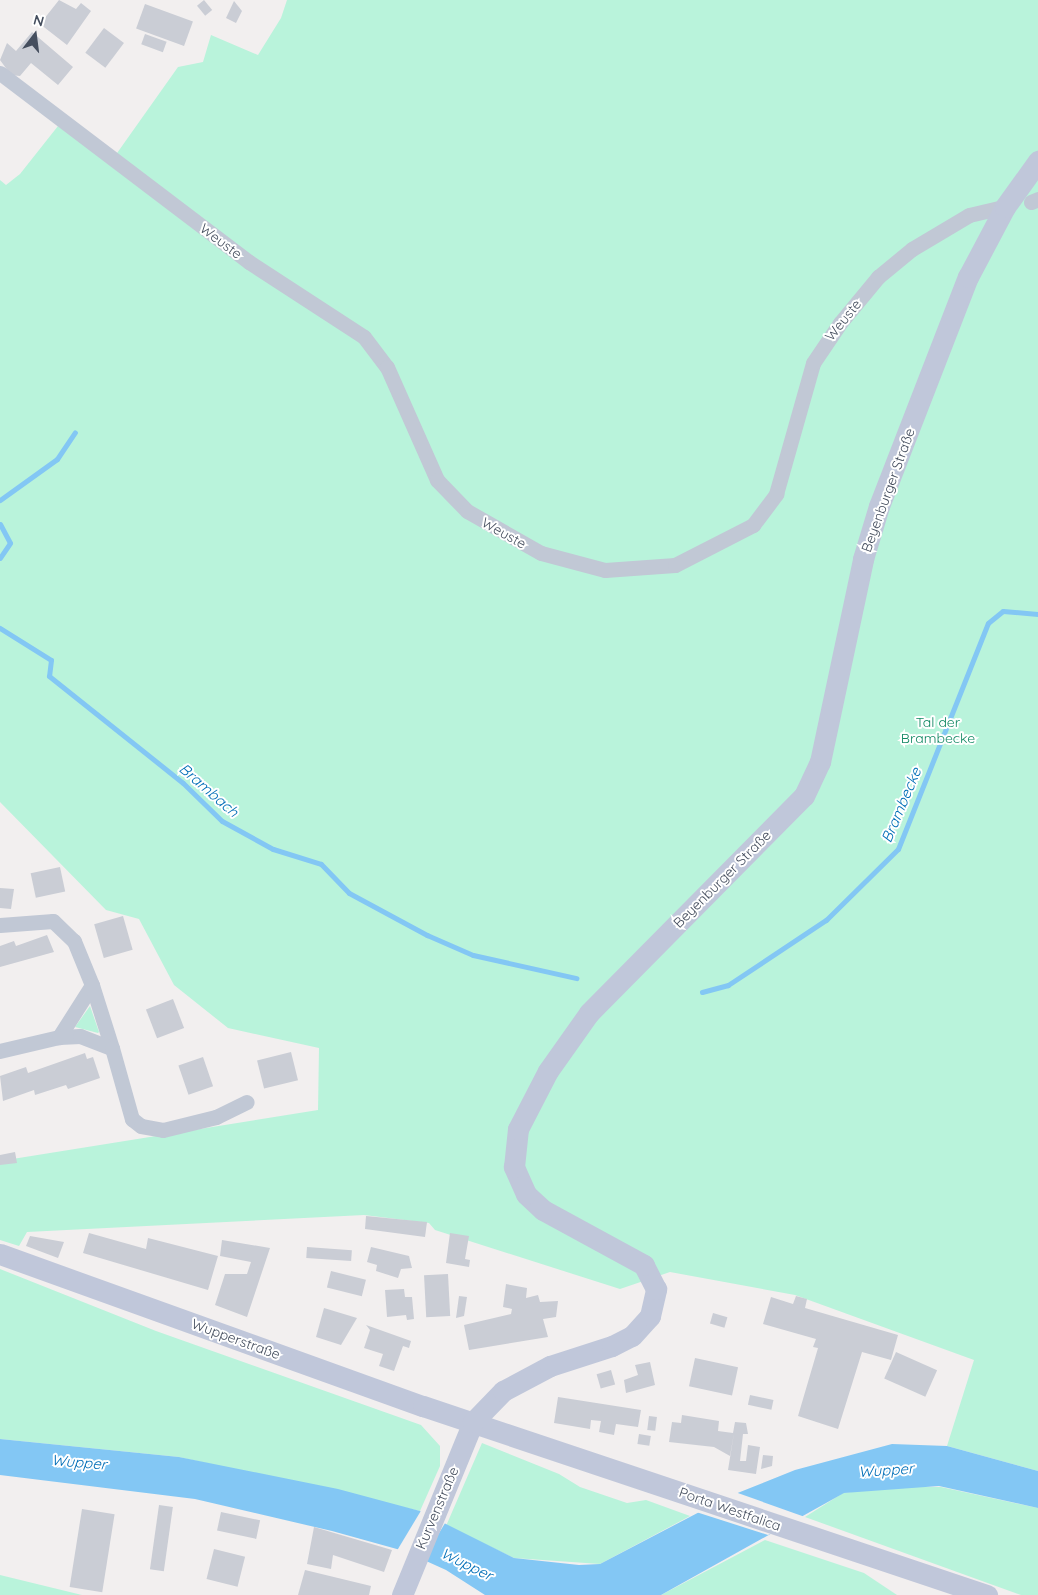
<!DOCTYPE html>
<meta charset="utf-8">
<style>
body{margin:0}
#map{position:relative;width:1038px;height:1595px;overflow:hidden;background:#f2efef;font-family:Quicksand,sans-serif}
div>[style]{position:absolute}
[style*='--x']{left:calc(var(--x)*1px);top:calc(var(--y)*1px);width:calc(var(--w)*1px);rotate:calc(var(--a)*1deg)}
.green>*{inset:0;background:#b9f3db}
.water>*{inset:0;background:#83c7f4}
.pier>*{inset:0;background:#f2efef;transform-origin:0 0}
.stream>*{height:5px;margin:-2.5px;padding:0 2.5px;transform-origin:2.5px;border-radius:2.5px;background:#83c7f4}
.building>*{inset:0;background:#cacdd5;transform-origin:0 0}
.minor>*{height:15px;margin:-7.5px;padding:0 7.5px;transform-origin:7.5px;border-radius:7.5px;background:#c1c8d5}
.secondary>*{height:21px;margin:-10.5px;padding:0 10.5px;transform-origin:10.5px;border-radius:10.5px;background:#c0c7da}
span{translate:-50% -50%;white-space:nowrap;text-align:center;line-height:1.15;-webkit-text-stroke:4px #fff;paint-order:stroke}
.street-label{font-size:14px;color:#454e5e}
.park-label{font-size:14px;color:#0f8761}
.water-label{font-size:15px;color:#006eb7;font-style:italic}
.north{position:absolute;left:10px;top:10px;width:50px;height:50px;-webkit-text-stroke:4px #fff;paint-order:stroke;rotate:15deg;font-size:14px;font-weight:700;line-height:20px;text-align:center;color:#454e5e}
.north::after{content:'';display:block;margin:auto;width:18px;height:22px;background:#454e5e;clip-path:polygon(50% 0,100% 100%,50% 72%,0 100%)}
</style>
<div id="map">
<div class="green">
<i style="clip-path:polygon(287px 0,1038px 0,1038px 1471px,947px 1446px,974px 1360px,795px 1295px,670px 1272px,620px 1289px,435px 1230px,429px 1223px,364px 1215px,27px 1232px,19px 1246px,0 1240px,0 1161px,318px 1110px,319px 1048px,228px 1028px,174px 985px,139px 919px,106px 910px,0 802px,0 180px,6px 185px,20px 174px,58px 126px,110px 163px,178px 67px,203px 62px,211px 35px,258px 55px,281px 18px)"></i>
<i style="clip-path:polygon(90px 1006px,99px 1032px,98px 1033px,75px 1027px)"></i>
<i style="clip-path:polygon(0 1269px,156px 1331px,421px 1425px,440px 1446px,440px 1466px,420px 1511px,179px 1457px,0 1439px)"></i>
<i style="clip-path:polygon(482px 1443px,559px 1474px,580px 1487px,627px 1503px,646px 1500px,690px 1516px,600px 1564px,514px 1558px,446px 1526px)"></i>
<i style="clip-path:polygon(896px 1487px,941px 1487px,1038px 1508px,1038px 1595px,1021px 1595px,805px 1517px,843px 1493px)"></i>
<i style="clip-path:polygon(765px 1540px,864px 1573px,897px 1595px,661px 1595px)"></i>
<i style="clip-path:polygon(0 1575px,82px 1595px,0 1595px)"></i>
</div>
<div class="water">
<i style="clip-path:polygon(0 1439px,179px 1457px,338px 1489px,420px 1511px,514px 1558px,579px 1565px,600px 1564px,730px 1496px,795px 1470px,892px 1444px,947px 1446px,1038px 1471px,1038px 1508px,939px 1486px,844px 1493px,661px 1595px,485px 1595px,446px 1570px,404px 1551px,332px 1531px,195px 1499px,0 1475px)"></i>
</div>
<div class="pier">
<i style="clip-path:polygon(735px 1492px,805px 1517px,768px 1535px,693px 1511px)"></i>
<i style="left:422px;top:1509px;width:27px;height:49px;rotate:31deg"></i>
</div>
<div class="stream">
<i style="--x:0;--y:500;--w:70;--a:-35.7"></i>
<i style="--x:57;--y:459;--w:32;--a:-56"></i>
<i style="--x:0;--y:524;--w:21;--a:62"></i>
<i style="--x:10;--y:543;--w:18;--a:124"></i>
<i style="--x:0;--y:628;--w:60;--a:32.1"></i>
<i style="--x:51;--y:660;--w:16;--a:97"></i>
<i style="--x:49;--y:676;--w:171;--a:38.6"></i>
<i style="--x:183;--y:783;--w:54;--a:44.3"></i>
<i style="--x:222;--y:821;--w:58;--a:28.8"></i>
<i style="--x:273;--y:849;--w:50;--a:17.4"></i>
<i style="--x:321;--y:864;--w:40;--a:46"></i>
<i style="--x:349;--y:893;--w:89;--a:28.3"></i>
<i style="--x:427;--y:935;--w:50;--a:23.5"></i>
<i style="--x:473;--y:955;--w:106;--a:12.6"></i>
<i style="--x:702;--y:992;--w:27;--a:-15"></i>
<i style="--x:728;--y:985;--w:118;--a:-33.6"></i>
<i style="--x:826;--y:920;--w:101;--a:-44.6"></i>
<i style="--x:898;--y:849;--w:243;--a:-68.3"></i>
<i style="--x:988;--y:623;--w:19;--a:-39"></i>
<i style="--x:1003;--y:611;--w:35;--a:5"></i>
</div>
<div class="building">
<i style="clip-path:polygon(59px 0,76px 9px,81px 3px,91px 11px,67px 45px,40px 24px)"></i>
<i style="left:204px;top:0;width:13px;height:9px;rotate:51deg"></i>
<i style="clip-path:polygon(234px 1px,242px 11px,236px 23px,226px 18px)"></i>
<i style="left:145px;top:4px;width:51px;height:26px;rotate:20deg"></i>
<i style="left:104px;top:28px;width:25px;height:31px;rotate:37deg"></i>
<i style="clip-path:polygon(32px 32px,73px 67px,58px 85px,31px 63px,20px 76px,11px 75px,0 60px,7px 43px,16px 51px)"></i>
<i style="left:145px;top:34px;width:23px;height:11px;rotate:20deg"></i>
<i style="left:60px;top:867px;width:25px;height:30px;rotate:78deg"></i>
<i style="clip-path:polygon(0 888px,14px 889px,11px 909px,0 908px)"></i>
<i style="left:123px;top:916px;width:35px;height:30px;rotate:74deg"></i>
<i style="clip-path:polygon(47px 935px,54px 952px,0 967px,0 946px,14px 941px,16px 946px)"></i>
<i style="left:173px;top:999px;width:31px;height:29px;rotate:69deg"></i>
<i style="left:291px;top:1052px;width:29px;height:35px;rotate:76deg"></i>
<i style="clip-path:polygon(85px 1053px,87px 1059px,93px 1057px,100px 1078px,68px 1089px,66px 1085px,35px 1095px,34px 1090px,3px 1101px,0 1076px,26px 1067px,28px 1073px)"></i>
<i style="left:203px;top:1057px;width:31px;height:26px;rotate:71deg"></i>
<i style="clip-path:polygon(15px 1152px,17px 1163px,0 1165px,0 1155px)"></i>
<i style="clip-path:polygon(366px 1216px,427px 1222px,425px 1237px,365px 1229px)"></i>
<i style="clip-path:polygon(89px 1233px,146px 1249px,148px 1238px,218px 1256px,208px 1290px,83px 1253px)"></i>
<i style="clip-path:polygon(450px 1233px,469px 1236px,465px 1259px,470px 1260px,469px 1267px,446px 1263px)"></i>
<i style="clip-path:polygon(30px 1236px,64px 1242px,58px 1258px,26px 1246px)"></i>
<i style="clip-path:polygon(222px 1240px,270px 1248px,247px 1317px,215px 1305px,225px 1274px,247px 1274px,251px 1262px,220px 1256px)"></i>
<i style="left:307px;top:1247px;width:45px;height:11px;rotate:4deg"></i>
<i style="clip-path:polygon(371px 1247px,409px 1256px,412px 1268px,401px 1269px,398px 1278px,376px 1271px,377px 1265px,367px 1262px)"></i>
<i style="left:331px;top:1271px;width:36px;height:17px;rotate:14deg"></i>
<i style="left:448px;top:1274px;width:42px;height:24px;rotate:87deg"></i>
<i style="clip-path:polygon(506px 1284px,527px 1288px,526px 1298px,538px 1295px,540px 1302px,558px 1301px,556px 1317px,543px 1319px,548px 1337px,469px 1350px,464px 1325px,511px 1314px,512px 1309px,503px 1307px)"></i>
<i style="clip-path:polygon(404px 1289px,405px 1297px,412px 1297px,414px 1319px,407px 1320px,406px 1315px,387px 1317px,385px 1290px)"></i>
<i style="clip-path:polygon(459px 1296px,467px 1297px,464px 1316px,456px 1318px)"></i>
<i style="clip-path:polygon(796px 1296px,807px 1299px,805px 1308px,898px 1335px,891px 1360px,862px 1352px,838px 1429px,798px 1416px,818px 1348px,813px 1347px,816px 1339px,763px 1324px,771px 1297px,793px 1304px)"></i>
<i style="clip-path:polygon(324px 1308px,357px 1318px,341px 1345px,316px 1337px)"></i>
<i style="left:713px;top:1313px;width:15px;height:11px;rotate:16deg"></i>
<i style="clip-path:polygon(366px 1325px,411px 1341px,409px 1348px,403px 1346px,394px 1371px,379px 1366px,383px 1354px,364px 1348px,370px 1330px)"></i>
<i style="left:896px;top:1352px;width:45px;height:29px;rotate:24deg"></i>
<i style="left:695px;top:1358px;width:44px;height:29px;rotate:12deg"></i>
<i style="clip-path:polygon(650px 1362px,655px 1385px,626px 1393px,624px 1380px,638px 1375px,635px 1365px)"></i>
<i style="left:611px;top:1370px;width:15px;height:15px;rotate:74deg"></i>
<i style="left:750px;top:1395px;width:24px;height:10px;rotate:12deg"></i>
<i style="clip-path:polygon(558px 1397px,641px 1410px,638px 1427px,616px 1424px,614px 1435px,599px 1432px,601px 1421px,591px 1420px,590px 1429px,554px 1423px)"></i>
<i style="clip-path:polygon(682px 1415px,719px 1421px,718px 1431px,733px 1433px,735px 1422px,746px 1423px,748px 1434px,743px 1434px,740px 1461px,746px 1461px,748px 1445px,760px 1447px,756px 1474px,728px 1470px,734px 1433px,730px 1456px,714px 1447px,669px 1442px,672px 1422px,681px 1423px)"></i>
<i style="left:649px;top:1416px;width:8px;height:14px;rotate:7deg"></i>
<i style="left:639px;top:1434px;width:12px;height:10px;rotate:9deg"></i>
<i style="clip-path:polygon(763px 1455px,773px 1456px,772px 1466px,761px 1469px)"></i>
<i style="left:159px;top:1505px;width:14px;height:65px;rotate:8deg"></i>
<i style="left:82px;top:1509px;width:33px;height:79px;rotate:9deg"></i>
<i style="left:221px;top:1512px;width:40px;height:19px;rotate:12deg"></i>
<i style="clip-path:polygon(314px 1527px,392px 1550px,384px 1572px,333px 1555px,331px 1569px,307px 1564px)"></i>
<i style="left:214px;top:1549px;width:32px;height:31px;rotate:14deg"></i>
<i style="clip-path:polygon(305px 1570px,371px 1586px,369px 1595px,298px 1595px)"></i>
</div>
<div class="minor">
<i style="--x:0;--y:73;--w:313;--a:37.2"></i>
<i style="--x:249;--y:262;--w:137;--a:33.1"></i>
<i style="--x:364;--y:337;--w:38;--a:53"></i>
<i style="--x:387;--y:367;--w:124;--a:66.1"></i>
<i style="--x:437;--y:480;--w:43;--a:45.9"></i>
<i style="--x:467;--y:511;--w:85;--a:29.6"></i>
<i style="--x:541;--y:553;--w:66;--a:14.9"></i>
<i style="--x:605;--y:570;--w:70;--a:-4.1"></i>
<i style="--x:675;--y:565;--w:88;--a:-27.1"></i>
<i style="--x:753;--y:525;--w:39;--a:-53"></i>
<i style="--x:776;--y:494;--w:136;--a:-74.2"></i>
<i style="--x:813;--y:363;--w:48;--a:-56"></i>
<i style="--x:840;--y:323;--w:60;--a:-50.4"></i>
<i style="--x:878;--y:277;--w:44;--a:-39.5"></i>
<i style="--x:912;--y:249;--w:66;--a:-30.8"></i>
<i style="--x:969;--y:215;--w:37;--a:-13"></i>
<i style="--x:1031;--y:202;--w:8;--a:-23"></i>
<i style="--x:0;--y:925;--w:53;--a:-4.3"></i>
<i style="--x:53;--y:921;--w:29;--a:44"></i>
<i style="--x:74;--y:941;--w:48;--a:67.8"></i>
<i style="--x:92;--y:985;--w:62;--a:122.4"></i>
<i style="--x:59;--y:1037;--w:61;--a:166.7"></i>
<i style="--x:92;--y:985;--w:66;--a:72.4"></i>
<i style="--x:59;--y:1037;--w:21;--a:-3"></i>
<i style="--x:80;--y:1036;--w:34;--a:21"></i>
<i style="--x:112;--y:1048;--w:74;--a:74.3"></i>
<i style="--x:132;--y:1119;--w:11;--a:38"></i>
<i style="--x:141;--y:1126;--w:22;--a:10"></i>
<i style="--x:163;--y:1130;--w:55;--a:-13.8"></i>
<i style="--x:216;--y:1117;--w:34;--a:-26"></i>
</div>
<div class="secondary">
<i style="--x:0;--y:1254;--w:449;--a:19.8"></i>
<i style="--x:423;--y:1406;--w:595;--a:18.53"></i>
<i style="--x:402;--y:1595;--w:187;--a:-67.7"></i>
<i style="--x:473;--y:1422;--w:43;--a:-45.9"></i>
<i style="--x:503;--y:1391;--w:53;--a:-28"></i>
<i style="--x:550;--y:1366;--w:65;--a:-17.9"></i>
<i style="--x:612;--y:1346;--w:22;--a:-27"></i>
<i style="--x:632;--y:1336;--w:27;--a:-48"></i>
<i style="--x:650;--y:1316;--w:28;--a:-77"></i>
<i style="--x:656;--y:1289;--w:27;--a:-117"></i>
<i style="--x:644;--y:1265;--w:115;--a:-151.4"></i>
<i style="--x:543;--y:1210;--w:23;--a:-137"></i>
<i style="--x:526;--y:1194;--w:30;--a:-114"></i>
<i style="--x:514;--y:1167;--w:38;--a:-84"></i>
<i style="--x:518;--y:1129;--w:65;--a:-62.7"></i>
<i style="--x:548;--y:1071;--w:71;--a:-54.7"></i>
<i style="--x:589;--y:1013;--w:305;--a:-45.3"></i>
<i style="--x:804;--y:796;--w:38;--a:-65"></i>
<i style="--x:820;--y:762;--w:208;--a:-78"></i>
<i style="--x:863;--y:559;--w:55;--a:-73.2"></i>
<i style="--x:879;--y:506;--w:246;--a:-68.8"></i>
<i style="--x:968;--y:277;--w:79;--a:-62.1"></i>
<i style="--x:1005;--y:207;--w:57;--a:-54.3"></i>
</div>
<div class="street-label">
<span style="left:221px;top:241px;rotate:37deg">Weuste</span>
<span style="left:843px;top:320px;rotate:-51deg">Weuste</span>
<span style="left:888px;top:490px;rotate:-70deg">Beyenburger Straße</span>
<span style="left:504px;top:533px;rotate:29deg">Weuste</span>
<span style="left:722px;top:879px;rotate:-45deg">Beyenburger Straße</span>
<span style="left:236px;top:1339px;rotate:20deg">Wupperstraße</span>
<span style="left:437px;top:1508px;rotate:-67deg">Kurvenstraße</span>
<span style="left:730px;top:1509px;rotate:19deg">Porta Westfalica</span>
</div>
<div class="park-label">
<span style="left:938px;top:730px">Tal der<br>Brambecke</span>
</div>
<div class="water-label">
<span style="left:209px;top:790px;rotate:41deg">Brambach</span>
<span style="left:901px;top:805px;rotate:-67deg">Brambecke</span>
<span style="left:79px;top:1462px;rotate:5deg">Wupper</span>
<span style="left:886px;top:1470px;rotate:-4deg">Wupper</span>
<span style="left:467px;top:1564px;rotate:26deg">Wupper</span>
</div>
<div class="north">N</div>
</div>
